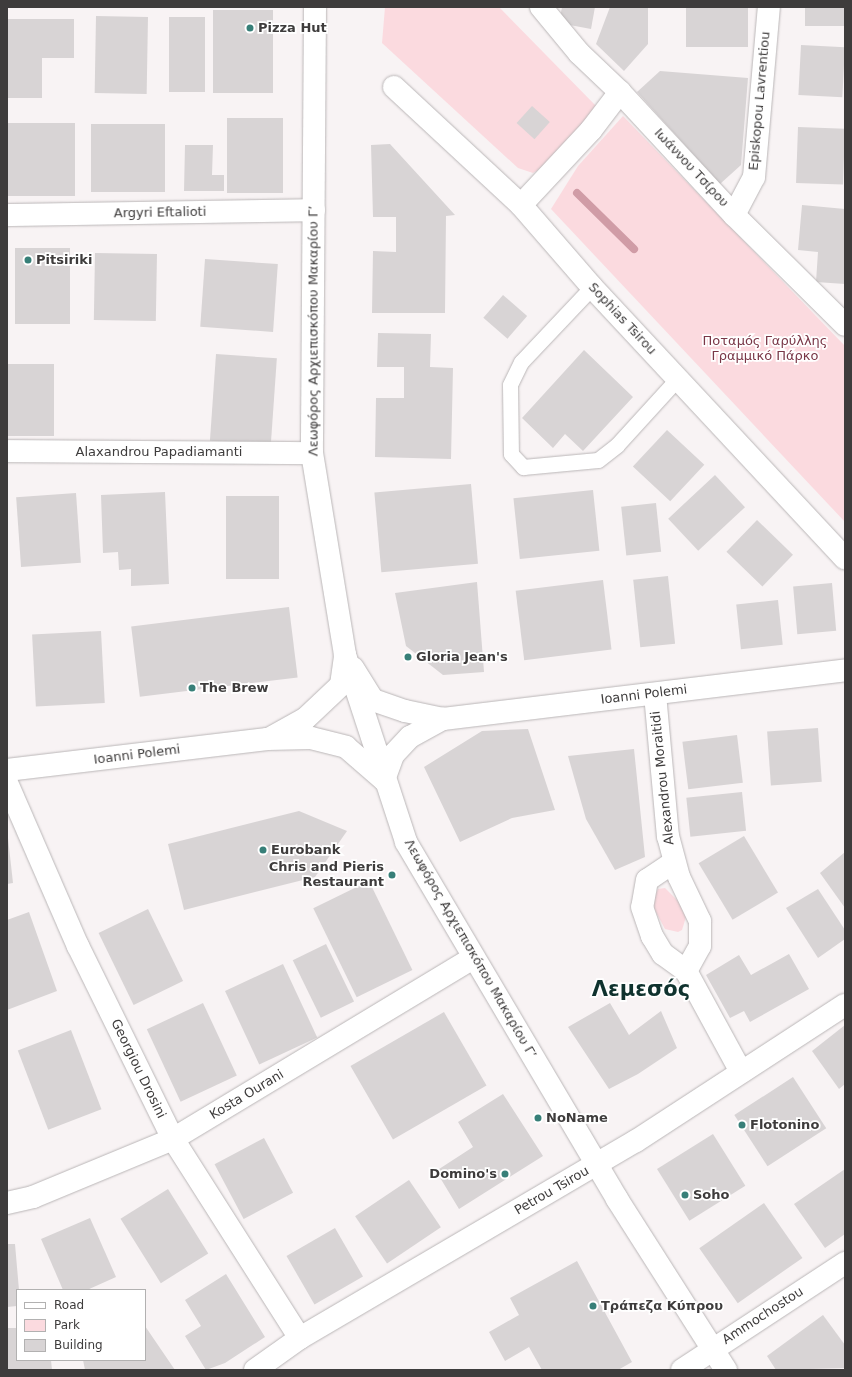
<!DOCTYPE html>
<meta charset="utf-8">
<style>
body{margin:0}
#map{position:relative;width:852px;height:1377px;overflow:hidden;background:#f8f3f4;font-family:"DejaVu Sans",sans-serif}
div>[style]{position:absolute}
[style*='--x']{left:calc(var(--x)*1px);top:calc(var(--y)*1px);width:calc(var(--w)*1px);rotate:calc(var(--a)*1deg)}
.green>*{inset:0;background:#fbdadf}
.stream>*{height:8px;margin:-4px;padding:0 4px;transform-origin:4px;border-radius:4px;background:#d09ca6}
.building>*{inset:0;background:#d8d4d5;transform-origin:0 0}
.roads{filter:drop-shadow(0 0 1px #bab6b7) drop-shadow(0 0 1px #bab6b7)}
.service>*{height:15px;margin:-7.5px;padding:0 7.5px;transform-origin:7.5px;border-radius:7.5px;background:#fff}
.minor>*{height:22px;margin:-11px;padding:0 11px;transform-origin:11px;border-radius:11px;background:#fff}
.tertiary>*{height:22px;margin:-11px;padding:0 11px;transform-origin:11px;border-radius:11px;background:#fff}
.secondary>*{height:22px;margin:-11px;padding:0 11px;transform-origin:11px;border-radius:11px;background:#fff}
.dots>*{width:11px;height:11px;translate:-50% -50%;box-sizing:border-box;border:2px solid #fff;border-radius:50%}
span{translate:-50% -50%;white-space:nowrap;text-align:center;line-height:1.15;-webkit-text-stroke:3.5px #fff;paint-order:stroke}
.poi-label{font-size:13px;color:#3e3c3c;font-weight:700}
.left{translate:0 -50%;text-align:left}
.right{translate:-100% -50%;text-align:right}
.street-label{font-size:13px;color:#3e3c3c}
.park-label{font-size:13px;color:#793747}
.town-label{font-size:21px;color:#0f322e;font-weight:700}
.frame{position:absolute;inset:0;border:8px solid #3e3c3c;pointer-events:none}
.legend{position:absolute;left:16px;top:1289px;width:130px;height:72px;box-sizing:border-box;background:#fff;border:1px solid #b2b1b1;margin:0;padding:5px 7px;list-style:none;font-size:12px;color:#3e3c3c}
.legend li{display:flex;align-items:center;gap:8px;height:20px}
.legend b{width:20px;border:1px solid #b2b1b1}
</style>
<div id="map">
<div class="green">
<i style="clip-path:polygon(385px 7px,499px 7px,597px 107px,545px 166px,533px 173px,518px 168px,382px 43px)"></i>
<i style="clip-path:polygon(623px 116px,845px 346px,845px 522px,551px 209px,578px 166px)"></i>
<i style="clip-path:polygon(665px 888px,680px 903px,686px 917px,682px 930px,678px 932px,665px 929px,651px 903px,658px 889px)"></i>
</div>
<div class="stream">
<i style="--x:577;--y:193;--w:80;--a:44.5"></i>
</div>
<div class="building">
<i style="clip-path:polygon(562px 7px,595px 7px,591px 29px,559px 23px)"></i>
<i style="clip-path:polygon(610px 7px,648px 7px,648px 44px,624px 71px,596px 44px)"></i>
<i style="left:686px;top:7px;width:62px;height:40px"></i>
<i style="left:805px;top:7px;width:40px;height:19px"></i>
<i style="left:213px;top:10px;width:60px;height:83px"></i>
<i style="left:96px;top:16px;width:52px;height:77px;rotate:1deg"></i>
<i style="left:169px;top:17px;width:36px;height:75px"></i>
<i style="clip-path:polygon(7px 19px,74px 19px,74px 58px,42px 58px,42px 98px,7px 98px)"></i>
<i style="left:801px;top:45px;width:44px;height:50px;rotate:3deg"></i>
<i style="clip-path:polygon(660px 71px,748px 78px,741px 165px,720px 184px,637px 92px)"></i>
<i style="left:532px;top:106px;width:24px;height:23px;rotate:42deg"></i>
<i style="left:227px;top:118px;width:56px;height:75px"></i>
<i style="left:7px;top:123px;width:68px;height:73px"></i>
<i style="left:91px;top:124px;width:74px;height:68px"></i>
<i style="left:798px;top:127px;width:47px;height:56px;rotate:2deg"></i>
<i style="clip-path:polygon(390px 144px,455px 215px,446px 216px,445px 313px,372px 313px,373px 251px,396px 252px,396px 217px,373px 217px,371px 145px)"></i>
<i style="clip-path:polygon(185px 145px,213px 145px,212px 175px,224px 175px,224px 191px,184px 191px)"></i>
<i style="clip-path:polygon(802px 205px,845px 209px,845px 284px,816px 282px,818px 252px,798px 250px)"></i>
<i style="left:15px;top:248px;width:55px;height:76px"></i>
<i style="left:95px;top:253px;width:62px;height:67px;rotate:1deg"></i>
<i style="left:205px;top:259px;width:73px;height:68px;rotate:4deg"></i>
<i style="left:503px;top:295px;width:32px;height:30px;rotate:41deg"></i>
<i style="clip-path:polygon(378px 333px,431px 334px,430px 367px,453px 368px,451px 459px,375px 457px,376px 398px,404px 398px,404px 367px,377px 367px)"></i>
<i style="clip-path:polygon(584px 350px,633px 397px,583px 451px,565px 434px,553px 448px,522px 418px)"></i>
<i style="left:216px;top:354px;width:61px;height:87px;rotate:4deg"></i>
<i style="left:7px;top:364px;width:47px;height:72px"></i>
<i style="left:667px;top:430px;width:51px;height:50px;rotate:43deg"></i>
<i style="left:715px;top:475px;width:44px;height:64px;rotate:47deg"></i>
<i style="left:471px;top:484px;width:80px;height:97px;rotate:85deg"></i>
<i style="left:593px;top:490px;width:61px;height:80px;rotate:84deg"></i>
<i style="clip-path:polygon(165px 492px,169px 584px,131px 586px,131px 569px,119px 570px,118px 552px,103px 553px,101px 495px)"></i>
<i style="left:76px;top:493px;width:70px;height:60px;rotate:86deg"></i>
<i style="left:226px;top:496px;width:53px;height:83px"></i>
<i style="left:656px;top:503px;width:49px;height:35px;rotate:84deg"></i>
<i style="left:757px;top:520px;width:50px;height:44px;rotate:44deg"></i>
<i style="left:668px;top:576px;width:68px;height:35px;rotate:84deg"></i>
<i style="left:603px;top:580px;width:70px;height:88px;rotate:83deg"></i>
<i style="clip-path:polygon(477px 582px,484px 672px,443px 675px,406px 646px,395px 593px)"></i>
<i style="left:832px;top:583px;width:48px;height:39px;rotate:85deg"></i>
<i style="left:778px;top:600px;width:45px;height:42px;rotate:84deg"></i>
<i style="left:289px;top:607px;width:71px;height:159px;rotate:83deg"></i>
<i style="left:101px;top:631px;width:72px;height:69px;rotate:87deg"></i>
<i style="left:818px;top:728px;width:54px;height:51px;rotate:86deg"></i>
<i style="clip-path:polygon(528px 729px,555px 810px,512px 818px,460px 842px,424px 767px,482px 731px)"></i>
<i style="left:737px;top:735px;width:48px;height:55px;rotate:83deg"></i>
<i style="clip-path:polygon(634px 749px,645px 857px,615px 870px,586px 819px,568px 756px)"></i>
<i style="left:742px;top:792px;width:39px;height:56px;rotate:84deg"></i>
<i style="clip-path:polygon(299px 811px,347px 831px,315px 877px,184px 910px,168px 844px)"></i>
<i style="left:744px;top:836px;width:66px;height:53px;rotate:59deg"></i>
<i style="clip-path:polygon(8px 838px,13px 883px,7px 884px,7px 839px)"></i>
<i style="clip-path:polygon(845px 852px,845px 908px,820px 873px)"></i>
<i style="left:369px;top:881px;width:99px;height:62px;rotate:64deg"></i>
<i style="clip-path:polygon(818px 889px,845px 930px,845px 939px,818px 958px,786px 908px)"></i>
<i style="left:148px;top:909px;width:80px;height:55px;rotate:64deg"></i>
<i style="clip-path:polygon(29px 912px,57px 991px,7px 1010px,7px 920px)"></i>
<i style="left:326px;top:944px;width:64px;height:37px;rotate:64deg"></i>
<i style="clip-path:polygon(789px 954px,809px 989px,750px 1022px,744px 1011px,730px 1018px,706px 975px,739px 955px,751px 975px)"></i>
<i style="left:283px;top:964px;width:81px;height:64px;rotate:65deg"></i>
<i style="left:203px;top:1003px;width:80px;height:62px;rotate:65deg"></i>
<i style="clip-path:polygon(610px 1003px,629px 1035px,661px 1011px,677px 1048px,638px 1074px,609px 1089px,568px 1027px)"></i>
<i style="left:444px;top:1012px;width:85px;height:108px;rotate:60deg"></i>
<i style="clip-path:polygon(845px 1025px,845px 1084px,839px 1089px,812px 1051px)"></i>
<i style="left:71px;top:1030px;width:85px;height:57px;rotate:69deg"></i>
<i style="left:793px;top:1077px;width:61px;height:70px;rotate:57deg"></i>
<i style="clip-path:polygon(503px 1094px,543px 1156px,459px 1209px,436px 1171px,473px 1147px,458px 1122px)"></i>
<i style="left:713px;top:1134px;width:61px;height:66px;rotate:58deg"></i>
<i style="left:264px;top:1138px;width:62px;height:56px;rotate:62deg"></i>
<i style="clip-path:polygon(845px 1169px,845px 1234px,825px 1248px,794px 1204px)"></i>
<i style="left:409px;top:1180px;width:57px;height:65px;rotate:56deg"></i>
<i style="left:168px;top:1189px;width:76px;height:56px;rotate:58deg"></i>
<i style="left:764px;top:1203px;width:67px;height:79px;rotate:55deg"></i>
<i style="clip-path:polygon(90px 1218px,116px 1277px,87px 1290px,63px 1290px,41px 1239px)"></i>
<i style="left:335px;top:1228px;width:56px;height:56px;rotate:60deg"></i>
<i style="clip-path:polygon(7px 1244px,15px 1244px,19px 1290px,17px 1290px,17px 1306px,7px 1307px)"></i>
<i style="clip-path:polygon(577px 1261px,632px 1362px,618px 1370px,542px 1370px,529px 1347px,505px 1361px,489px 1332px,519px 1315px,510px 1298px)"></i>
<i style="clip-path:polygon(226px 1274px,265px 1337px,225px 1363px,206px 1370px,185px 1336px,201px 1326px,185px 1300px)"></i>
<i style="clip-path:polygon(823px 1315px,845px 1345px,845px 1368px,776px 1370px,767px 1356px)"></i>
<i style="clip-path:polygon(145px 1326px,175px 1370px,85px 1370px,83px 1360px,145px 1360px)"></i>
<i style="clip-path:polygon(7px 1328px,17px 1328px,17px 1360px,51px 1360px,52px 1370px,7px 1370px)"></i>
</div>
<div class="roads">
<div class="service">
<i style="--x:592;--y:287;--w:103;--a:133.4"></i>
<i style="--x:521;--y:362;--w:25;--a:116"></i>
<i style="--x:510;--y:385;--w:69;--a:89.2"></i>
<i style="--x:511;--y:454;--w:18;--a:47"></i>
<i style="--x:523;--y:467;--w:75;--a:-5.3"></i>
<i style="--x:598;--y:460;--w:24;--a:-38"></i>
<i style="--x:617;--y:445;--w:89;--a:-47.7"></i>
</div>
<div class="minor">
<i style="--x:541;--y:7;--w:60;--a:50.4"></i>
<i style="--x:579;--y:53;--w:57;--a:43.6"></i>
<i style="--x:620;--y:92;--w:168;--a:47.2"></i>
<i style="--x:734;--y:215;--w:156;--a:44.7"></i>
<i style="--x:394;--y:87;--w:173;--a:42.9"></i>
<i style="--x:521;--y:205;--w:108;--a:49.1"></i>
<i style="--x:592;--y:287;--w:371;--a:47"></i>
<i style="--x:521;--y:205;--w:103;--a:-47"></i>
<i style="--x:591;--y:130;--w:48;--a:-52.7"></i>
<i style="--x:7;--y:215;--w:307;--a:-0.9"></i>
<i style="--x:734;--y:215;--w:43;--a:-62.2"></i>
<i style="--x:754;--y:177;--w:171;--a:-85"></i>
<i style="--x:7;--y:451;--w:305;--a:0.4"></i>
<i style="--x:353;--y:668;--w:38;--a:58"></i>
<i style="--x:373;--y:700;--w:34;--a:19"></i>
<i style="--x:405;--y:711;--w:39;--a:12"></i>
<i style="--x:443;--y:719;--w:405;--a:-6.9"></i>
<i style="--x:655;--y:694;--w:143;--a:84.8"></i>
<i style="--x:668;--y:836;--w:42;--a:75"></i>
<i style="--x:679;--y:877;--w:49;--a:64.5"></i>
<i style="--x:700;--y:921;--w:25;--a:90"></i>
<i style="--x:700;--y:946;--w:29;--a:119"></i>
<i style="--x:272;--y:737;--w:38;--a:-29"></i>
<i style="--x:305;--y:719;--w:50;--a:-43.4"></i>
<i style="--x:341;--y:685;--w:30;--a:-82"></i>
<i style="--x:7;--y:770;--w:262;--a:-6.8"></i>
<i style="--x:267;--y:739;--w:44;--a:-1.3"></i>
<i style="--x:311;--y:738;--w:36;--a:14"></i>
<i style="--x:346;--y:747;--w:50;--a:41"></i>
<i style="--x:384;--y:780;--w:27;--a:-70"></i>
<i style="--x:393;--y:755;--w:25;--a:-47"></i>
<i style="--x:410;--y:737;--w:38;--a:-29"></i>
<i style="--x:7;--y:783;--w:178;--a:66.5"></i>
<i style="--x:78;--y:946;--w:215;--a:63.8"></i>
<i style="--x:173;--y:1139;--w:236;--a:57.5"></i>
<i style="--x:674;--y:862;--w:32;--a:146"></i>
<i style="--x:647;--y:880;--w:27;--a:100"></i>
<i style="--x:642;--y:907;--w:31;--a:71"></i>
<i style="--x:652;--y:936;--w:21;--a:59"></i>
<i style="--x:663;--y:954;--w:29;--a:36"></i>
<i style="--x:686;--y:971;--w:115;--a:61.4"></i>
<i style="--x:7;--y:1203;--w:27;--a:-13"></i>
<i style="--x:33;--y:1197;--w:152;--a:-22.5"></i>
<i style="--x:173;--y:1139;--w:350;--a:-31.1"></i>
<i style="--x:682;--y:1370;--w:195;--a:-33.3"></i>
</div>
<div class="tertiary">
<i style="--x:255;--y:1370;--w:55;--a:-35.4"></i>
<i style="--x:300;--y:1338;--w:389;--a:-30.4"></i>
<i style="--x:636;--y:1141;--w:249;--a:-33.1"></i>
</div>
<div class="secondary">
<i style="--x:315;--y:7;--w:446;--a:90.4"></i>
<i style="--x:312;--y:453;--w:205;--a:80.7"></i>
<i style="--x:345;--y:655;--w:197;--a:71.9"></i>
<i style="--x:406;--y:842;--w:415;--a:59.4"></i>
<i style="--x:617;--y:1199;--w:203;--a:57.5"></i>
</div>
</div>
<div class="dots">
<i style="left:250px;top:28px;background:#377f78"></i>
<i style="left:28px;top:260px;background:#377f78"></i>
<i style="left:408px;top:657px;background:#377f78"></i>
<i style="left:192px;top:688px;background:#377f78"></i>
<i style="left:263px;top:850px;background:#377f78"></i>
<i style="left:392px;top:875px;background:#377f78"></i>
<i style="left:538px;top:1118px;background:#377f78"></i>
<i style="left:742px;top:1125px;background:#377f78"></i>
<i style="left:505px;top:1174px;background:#377f78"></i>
<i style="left:685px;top:1195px;background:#377f78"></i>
<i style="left:593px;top:1306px;background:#377f78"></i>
</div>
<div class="poi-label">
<span class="left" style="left:258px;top:28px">Pizza Hut</span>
<span class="left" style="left:36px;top:260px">Pitsiriki</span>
<span class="left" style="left:416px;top:657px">Gloria Jean's</span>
<span class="left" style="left:200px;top:688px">The Brew</span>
<span class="left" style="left:271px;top:850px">Eurobank</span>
<span class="right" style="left:384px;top:875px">Chris and Pieris<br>Restaurant</span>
<span class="left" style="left:546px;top:1118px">NoName</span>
<span class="left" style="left:750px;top:1125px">Flotonino</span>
<span class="right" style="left:497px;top:1174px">Domino's</span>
<span class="left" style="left:693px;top:1195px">Soho</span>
<span class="left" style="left:601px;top:1306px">Τράπεζα Κύπρου</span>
</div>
<div class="street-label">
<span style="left:760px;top:101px;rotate:-85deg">Episkopou Lavrentiou</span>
<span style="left:691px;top:168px;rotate:47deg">Ιωάννου Τσίρου</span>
<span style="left:160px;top:213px;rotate:-1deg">Argyri Eftalioti</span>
<span style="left:622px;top:319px;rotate:47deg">Sophias Tsirou</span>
<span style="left:314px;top:331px;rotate:-90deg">Λεωφόρος Αρχιεπισκόπου Μακαρίου Γ’</span>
<span style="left:159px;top:452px">Alaxandrou Papadiamanti</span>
<span style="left:644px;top:695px;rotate:-7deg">Ioanni Polemi</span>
<span style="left:137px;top:755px;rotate:-7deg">Ioanni Polemi</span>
<span style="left:663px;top:778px;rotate:-96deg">Alexandrou Moraitidi</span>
<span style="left:470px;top:949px;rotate:60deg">Λεωφόρος Αρχιεπισκόπου Μακαρίου Γ’</span>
<span style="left:138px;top:1069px;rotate:64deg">Georgiou Drosini</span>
<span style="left:247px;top:1095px;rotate:-31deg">Kosta Ourani</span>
<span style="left:552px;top:1191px;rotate:-30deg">Petrou Tsirou</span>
<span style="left:763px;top:1316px;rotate:-33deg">Ammochostou</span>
</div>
<div class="park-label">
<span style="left:765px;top:349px">Ποταμός Γαρύλλης<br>Γραμμικό Πάρκο</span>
</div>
<div class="town-label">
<span style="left:641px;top:989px">Λεμεσός</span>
</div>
<div class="frame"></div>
<ul class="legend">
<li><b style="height:5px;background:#fff"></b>Road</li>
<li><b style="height:11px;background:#fbdadf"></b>Park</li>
<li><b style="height:11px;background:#d8d4d5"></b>Building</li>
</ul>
</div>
